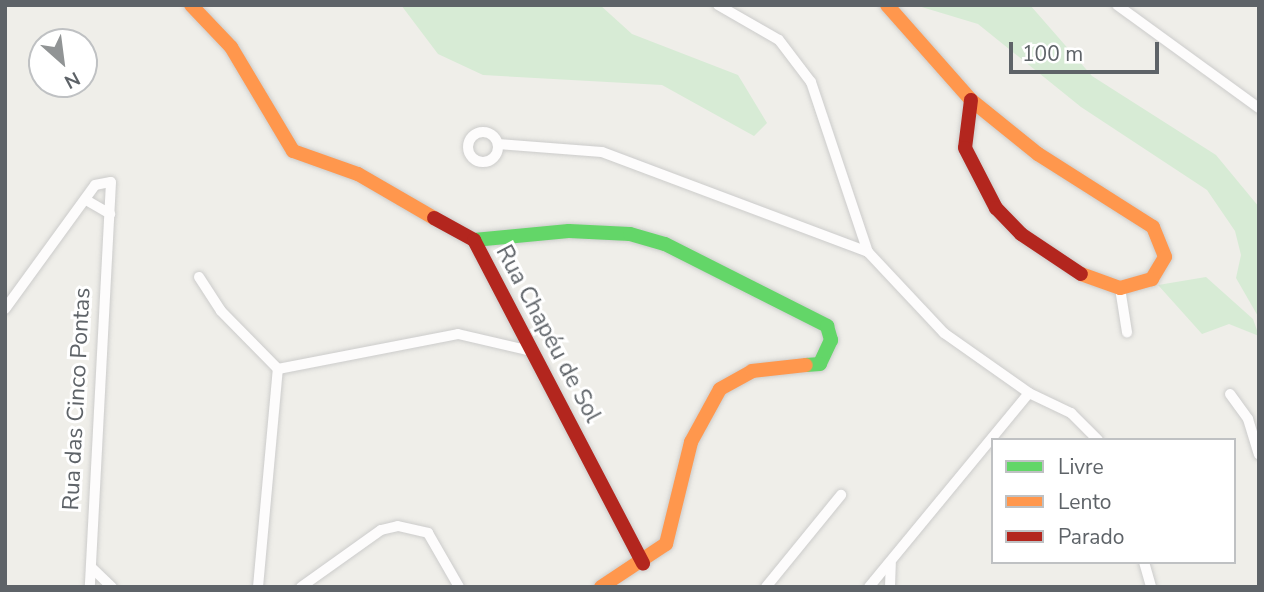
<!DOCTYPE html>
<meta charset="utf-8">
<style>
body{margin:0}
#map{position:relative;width:1264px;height:592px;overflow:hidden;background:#efeee9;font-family:"Nunito Sans",sans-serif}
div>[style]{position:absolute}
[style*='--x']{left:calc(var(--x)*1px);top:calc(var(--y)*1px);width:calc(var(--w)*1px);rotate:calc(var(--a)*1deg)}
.green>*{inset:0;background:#d7ebd5}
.roads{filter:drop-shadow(0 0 2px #cccccb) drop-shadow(0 0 2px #cccccb)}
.street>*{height:10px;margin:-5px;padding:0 5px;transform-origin:5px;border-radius:5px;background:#fdfcfc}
.street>.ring{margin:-5px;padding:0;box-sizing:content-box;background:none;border:10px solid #fdfcfc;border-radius:50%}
.fast>*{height:14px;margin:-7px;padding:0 7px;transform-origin:7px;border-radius:7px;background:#63d668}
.slow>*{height:14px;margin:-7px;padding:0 7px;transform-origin:7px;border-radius:7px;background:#ff974d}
.jam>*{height:14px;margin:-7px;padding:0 7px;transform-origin:7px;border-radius:7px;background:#b3261e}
span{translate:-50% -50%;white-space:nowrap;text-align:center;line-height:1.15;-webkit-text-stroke:6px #fff;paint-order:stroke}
.street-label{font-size:23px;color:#5e6368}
.frame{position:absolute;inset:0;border:7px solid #5e6368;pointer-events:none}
.legend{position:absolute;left:991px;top:438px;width:245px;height:126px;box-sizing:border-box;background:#fff;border:2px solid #bfc1c3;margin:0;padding:9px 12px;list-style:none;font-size:21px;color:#5e6368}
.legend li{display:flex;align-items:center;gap:14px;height:35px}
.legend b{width:35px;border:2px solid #bfc1c3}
.north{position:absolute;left:28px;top:28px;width:70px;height:70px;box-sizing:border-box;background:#fff;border:2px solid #bfc1c3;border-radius:50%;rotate:152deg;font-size:19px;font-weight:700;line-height:28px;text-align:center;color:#5e6368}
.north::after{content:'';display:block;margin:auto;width:24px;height:32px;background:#919495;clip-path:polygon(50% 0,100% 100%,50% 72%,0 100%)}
.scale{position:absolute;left:1009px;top:42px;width:150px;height:32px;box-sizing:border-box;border:4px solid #5e6368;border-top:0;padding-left:9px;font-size:21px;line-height:24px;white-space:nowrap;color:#5e6368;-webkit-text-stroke:5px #fff;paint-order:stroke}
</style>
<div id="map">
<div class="green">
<i style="clip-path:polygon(401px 5px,600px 5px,632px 34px,738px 75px,767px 123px,754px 136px,662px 85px,483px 75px,438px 54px)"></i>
<i style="clip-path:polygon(915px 5px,1030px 5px,1092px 76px,1216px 155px,1259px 207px,1259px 318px,1236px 278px,1241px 255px,1235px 231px,1207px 190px,1081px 107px,978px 24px)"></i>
<i style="clip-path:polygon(1206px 277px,1253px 319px,1259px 336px,1229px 324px,1202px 334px,1158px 285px)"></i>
</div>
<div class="roads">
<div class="street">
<i style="--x:718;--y:5;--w:70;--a:29.8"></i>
<i style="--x:779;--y:40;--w:53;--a:52.7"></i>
<i style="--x:811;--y:82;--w:179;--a:71.5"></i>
<i style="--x:868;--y:252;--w:111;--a:46.8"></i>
<i style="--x:944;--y:333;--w:104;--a:35.2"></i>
<i style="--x:1029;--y:393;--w:47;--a:25.5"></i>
<i style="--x:1071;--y:413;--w:38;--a:45"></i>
<i style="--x:1117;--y:5;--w:175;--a:36"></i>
<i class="ring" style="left:468px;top:132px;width:20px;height:20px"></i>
<i style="--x:498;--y:144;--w:104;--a:4.4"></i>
<i style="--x:602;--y:152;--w:284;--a:20.6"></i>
<i style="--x:86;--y:200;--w:28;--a:30"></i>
<i style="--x:199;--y:277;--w:40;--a:57.1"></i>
<i style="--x:221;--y:311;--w:81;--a:45.5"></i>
<i style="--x:1120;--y:288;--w:45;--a:81"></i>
<i style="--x:5;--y:309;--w:153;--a:-54"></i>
<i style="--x:95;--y:185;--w:16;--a:-11"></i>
<i style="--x:111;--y:182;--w:406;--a:93"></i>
<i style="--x:1230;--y:394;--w:31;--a:54"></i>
<i style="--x:1248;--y:419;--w:37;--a:73"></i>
<i style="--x:1144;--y:562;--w:26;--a:74"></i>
<i style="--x:91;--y:567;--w:29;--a:44"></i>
<i style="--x:258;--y:587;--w:219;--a:-84.8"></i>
<i style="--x:278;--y:369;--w:183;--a:-11"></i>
<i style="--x:458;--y:334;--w:75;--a:13.1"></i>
<i style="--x:301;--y:587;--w:98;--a:-35.5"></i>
<i style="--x:381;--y:530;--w:17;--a:-13"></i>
<i style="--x:398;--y:526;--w:31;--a:13"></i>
<i style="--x:428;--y:533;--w:62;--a:60.1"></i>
<i style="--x:766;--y:587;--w:119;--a:-50.8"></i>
<i style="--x:869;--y:587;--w:251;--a:-50.5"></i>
<i style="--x:890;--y:587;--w:24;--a:-88"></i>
</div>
<div class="fast">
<i style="--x:474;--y:240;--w:95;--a:-5.4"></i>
<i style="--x:569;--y:231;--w:61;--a:2.8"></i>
<i style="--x:630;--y:234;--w:36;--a:16"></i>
<i style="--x:665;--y:244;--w:182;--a:26.8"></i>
<i style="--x:827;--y:326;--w:15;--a:74"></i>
<i style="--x:831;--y:340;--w:26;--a:115"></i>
<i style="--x:820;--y:364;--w:14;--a:176"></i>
</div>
<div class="slow">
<i style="--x:191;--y:5;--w:58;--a:46.4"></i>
<i style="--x:231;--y:47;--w:121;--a:59.2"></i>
<i style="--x:293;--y:151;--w:69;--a:19.5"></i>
<i style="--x:358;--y:174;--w:88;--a:30.1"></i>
<i style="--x:887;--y:5;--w:127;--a:48.5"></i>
<i style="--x:971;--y:100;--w:86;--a:38.9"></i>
<i style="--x:1038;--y:154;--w:136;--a:32.4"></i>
<i style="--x:1153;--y:227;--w:32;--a:68"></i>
<i style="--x:1165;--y:257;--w:26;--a:121"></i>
<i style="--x:1152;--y:279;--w:33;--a:164"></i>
<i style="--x:1120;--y:288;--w:41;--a:-160.3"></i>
<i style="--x:601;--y:587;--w:78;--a:-33.5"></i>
<i style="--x:666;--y:544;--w:105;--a:-76.2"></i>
<i style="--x:691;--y:442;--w:60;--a:-61.3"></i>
<i style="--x:720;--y:389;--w:37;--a:-29"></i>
<i style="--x:752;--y:371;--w:54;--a:-6.3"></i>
</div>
<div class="jam">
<i style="--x:971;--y:100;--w:48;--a:97.1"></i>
<i style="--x:965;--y:148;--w:68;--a:62.7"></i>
<i style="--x:996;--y:208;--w:36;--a:46"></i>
<i style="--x:1021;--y:234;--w:72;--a:33.7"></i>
<i style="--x:434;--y:218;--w:46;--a:28.8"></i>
<i style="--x:474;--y:240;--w:365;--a:62.4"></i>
</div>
</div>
<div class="street-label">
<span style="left:548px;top:334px;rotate:62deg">Rua Chapéu de Sol</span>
<span style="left:77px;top:399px;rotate:-87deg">Rua das Cinco Pontas</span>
</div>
<div class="frame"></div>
<ul class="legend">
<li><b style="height:9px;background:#63d668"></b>Livre</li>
<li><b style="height:9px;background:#ff974d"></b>Lento</li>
<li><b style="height:9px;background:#b3261e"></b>Parado</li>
</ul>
<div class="north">N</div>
<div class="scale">100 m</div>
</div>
